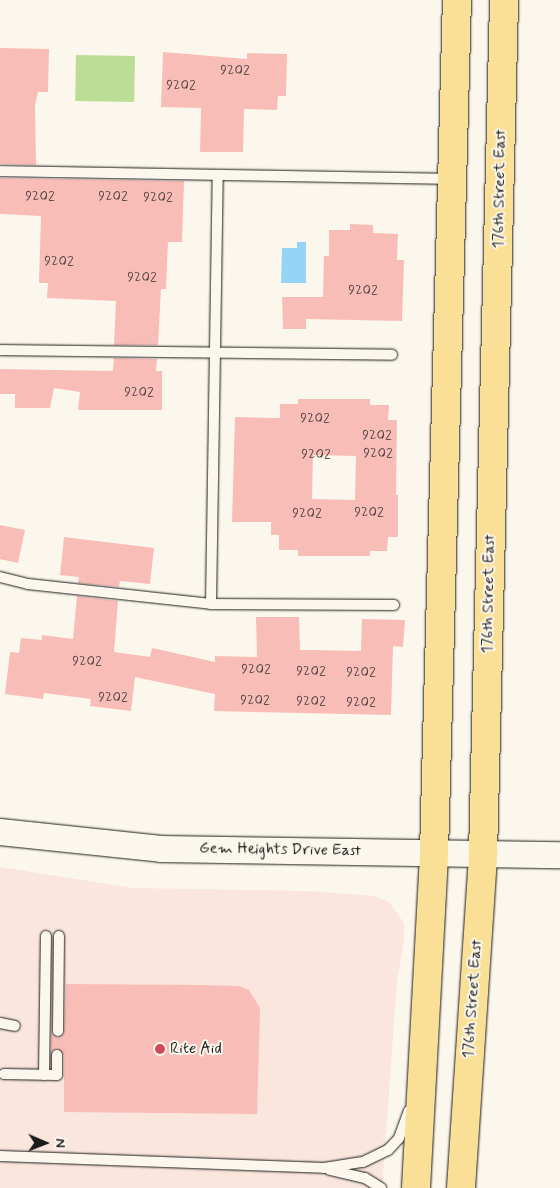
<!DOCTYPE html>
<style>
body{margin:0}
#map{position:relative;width:560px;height:1188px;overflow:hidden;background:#fbf7ec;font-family:Mynerve,sans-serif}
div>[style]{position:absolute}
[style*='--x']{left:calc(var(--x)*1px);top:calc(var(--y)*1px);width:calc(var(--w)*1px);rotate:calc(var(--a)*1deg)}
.built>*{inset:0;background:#fae6dc}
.green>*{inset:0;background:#bcdd96;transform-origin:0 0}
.water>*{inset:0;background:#95d4f6}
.building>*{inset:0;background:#f9bdb8}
.roads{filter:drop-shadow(0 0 1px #1c1c1c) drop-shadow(0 0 1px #1c1c1c)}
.service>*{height:10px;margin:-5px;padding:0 5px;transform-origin:5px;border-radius:5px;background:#fbf7ec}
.tertiary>*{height:26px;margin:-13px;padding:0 13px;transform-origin:13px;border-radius:13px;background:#fbf7ec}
.primary>*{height:28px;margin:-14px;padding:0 14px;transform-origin:14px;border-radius:14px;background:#fadf96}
.dots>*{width:14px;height:14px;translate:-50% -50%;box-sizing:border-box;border:2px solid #fbf7ec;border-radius:50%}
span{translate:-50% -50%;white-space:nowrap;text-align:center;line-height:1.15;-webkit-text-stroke:4px #fbf7ec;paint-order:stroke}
.number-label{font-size:14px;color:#534443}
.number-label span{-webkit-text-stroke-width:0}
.street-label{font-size:16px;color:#1c1c1c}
.poi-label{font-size:16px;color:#1c1c1c}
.left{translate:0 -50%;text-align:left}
.north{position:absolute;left:20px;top:1118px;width:50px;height:50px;-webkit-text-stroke:4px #fbf7ec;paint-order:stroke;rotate:91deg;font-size:14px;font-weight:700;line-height:20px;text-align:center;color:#1c1c1c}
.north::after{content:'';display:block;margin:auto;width:18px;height:22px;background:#1c1c1c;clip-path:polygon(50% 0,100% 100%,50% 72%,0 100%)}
</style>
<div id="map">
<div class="built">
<i style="clip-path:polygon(0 867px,133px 888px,308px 891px,374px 896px,389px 902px,404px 923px,404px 941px,397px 980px,382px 1188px,0 1188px)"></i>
</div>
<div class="green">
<i style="left:76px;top:55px;width:59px;height:46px;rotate:1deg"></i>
</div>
<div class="water">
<i style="clip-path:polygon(297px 242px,306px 242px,306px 283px,281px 283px,282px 248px,297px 248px)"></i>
</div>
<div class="building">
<i style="clip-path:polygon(0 48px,49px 49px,48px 92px,38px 92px,35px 105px,36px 165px,0 164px)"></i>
<i style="clip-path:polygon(163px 52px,247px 59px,247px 53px,287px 54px,286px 96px,278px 96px,277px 110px,244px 109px,243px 152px,200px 152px,201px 108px,161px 107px)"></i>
<i style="clip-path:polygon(0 178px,184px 181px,182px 242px,168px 242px,166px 289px,161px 289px,158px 345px,114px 345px,116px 301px,47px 298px,48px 283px,39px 283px,41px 216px,0 214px)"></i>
<i style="clip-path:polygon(350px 224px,373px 225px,373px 233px,398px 234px,397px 260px,404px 260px,402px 321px,306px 319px,306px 329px,283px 329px,282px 297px,323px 297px,324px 256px,329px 256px,329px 230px,350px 230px)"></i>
<i style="clip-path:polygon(114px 358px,157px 359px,156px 371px,162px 371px,162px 410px,78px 410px,80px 392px,54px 388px,50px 408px,15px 408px,15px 394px,0 394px,0 369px,113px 371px)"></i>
<i style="clip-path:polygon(evenodd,298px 399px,370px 399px,370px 405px,389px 405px,388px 420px,397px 420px,396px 495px,398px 495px,398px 537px,388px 537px,387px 551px,370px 551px,370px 556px,298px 556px,298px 550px,279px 550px,279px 535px,271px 535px,271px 522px,232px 522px,235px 417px,280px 418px,280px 404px,298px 404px,298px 399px,313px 455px,356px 456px,355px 500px,312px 499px,313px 455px)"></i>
<i style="clip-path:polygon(0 525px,25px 530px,18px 563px,0 559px)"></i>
<i style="clip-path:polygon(64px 537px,154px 548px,150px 584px,120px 581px,119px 587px,78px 583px,79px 577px,60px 575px)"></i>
<i style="clip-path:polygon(77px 596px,118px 601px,114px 652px,150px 657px,152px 648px,215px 662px,215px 656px,257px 657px,256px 617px,299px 617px,300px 650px,311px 650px,361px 651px,362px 619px,405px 620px,403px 647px,393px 646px,391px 715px,214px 711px,215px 694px,135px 677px,131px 711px,90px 706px,91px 699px,44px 693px,43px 699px,5px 694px,10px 652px,19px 653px,21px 638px,42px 640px,42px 635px,73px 639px)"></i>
<i style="clip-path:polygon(66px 984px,198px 985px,239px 986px,249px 990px,260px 1008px,257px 1114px,64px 1112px,64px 1055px,57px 1048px,51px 1051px,51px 1033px,57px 1038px,64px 1034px)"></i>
</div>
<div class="roads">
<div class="service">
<i style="--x:0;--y:171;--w:451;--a:1"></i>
<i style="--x:0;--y:350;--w:392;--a:0.7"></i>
<i style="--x:0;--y:577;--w:29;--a:14"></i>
<i style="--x:28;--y:584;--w:184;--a:6.2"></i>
<i style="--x:211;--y:604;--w:429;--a:-89.1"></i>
<i style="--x:211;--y:604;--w:183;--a:0.3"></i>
<i style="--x:0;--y:1023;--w:15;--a:11"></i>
<i style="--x:58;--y:1031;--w:95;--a:-89.4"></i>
<i style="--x:4;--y:1074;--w:53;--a:1.1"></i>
<i style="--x:57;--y:1075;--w:20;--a:-90"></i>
<i style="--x:44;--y:1075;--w:139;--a:-89.2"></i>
<i style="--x:0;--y:1156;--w:324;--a:2.1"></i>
<i style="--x:324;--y:1168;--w:39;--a:-9"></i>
<i style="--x:363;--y:1162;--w:28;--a:-26"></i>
<i style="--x:388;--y:1150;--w:16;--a:-47"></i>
<i style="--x:399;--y:1138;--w:29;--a:-70"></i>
<i style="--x:330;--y:1170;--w:36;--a:13"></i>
<i style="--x:365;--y:1178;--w:19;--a:32"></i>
</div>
<div class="tertiary">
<i style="--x:0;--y:832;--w:162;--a:6"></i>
<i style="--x:161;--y:849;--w:399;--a:0.9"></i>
</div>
<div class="primary">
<i style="--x:416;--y:1188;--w:335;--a:-86.9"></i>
<i style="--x:434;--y:853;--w:853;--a:-88.46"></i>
<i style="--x:461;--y:1188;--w:334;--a:-86.2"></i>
<i style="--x:483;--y:855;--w:855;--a:-88.59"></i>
</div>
</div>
<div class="dots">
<i style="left:160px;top:1049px;background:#d1495b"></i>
</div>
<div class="number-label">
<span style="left:235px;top:70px">9202</span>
<span style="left:181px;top:85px">9202</span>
<span style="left:40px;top:196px">9202</span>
<span style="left:113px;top:196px">9202</span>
<span style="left:158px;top:197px">9202</span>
<span style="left:59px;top:261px">9202</span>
<span style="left:142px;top:277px">9202</span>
<span style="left:363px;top:290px">9202</span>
<span style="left:139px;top:392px">9202</span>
<span style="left:315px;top:418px">9202</span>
<span style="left:377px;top:435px">9202</span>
<span style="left:378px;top:453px">9202</span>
<span style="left:316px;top:454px">9202</span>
<span style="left:369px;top:512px">9202</span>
<span style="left:307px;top:513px">9202</span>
<span style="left:87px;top:661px">9202</span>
<span style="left:256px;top:669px">9202</span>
<span style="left:311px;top:671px">9202</span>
<span style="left:361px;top:672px">9202</span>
<span style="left:113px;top:697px">9202</span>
<span style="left:255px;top:700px">9202</span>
<span style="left:311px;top:701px">9202</span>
<span style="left:361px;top:702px">9202</span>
</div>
<div class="street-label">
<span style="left:500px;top:189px;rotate:-89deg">176th Street East</span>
<span style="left:489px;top:594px;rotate:-89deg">176th Street East</span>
<span style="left:280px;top:850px;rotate:1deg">Gem Heights Drive East</span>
<span style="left:473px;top:999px;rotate:-86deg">176th Street East</span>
</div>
<div class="poi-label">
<span class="left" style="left:170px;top:1049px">Rite Aid</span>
</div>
<div class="north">N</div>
</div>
